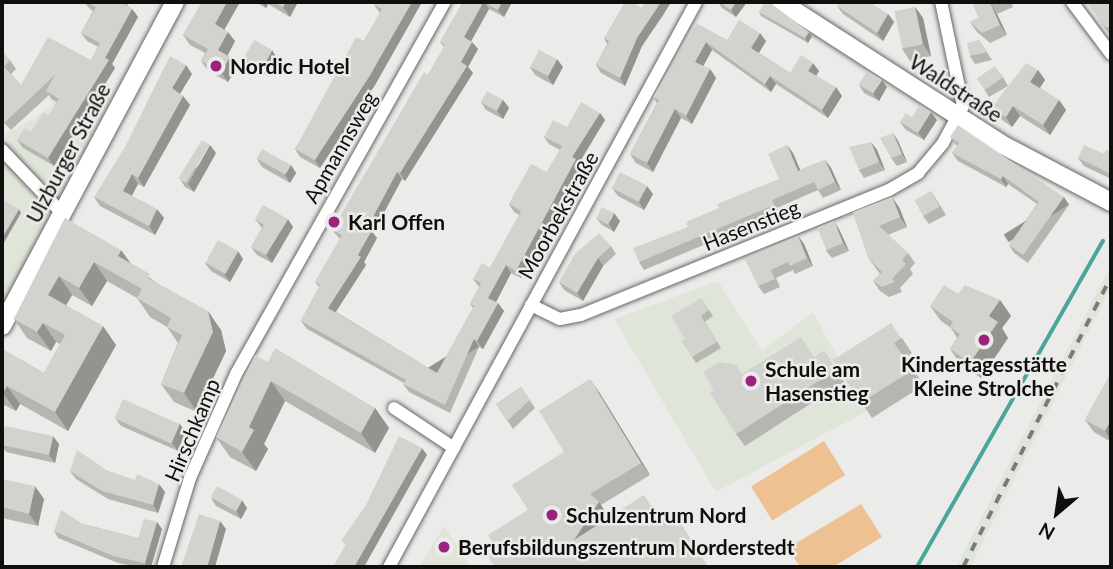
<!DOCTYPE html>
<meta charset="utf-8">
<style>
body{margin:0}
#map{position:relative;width:1113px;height:569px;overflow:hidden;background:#ebece9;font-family:Lato,sans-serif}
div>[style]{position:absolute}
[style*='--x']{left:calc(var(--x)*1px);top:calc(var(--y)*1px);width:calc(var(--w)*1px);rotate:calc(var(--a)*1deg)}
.built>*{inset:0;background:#e0e5da}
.green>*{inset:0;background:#edc191;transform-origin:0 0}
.stream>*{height:3.5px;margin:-1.75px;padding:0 1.75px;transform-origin:1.75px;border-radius:1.75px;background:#4ba59b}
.roads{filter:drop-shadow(0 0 2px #666865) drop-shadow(0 0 2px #666865)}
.street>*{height:12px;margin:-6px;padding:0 6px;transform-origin:6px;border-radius:6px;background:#fff}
.secondary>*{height:18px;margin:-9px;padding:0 9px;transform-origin:9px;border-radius:9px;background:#fff}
.rail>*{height:3.5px;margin-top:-1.75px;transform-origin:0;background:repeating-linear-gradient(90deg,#7a7b79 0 9px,transparent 0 18px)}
.wall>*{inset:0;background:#b5b5b1}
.shaded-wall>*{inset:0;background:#939390;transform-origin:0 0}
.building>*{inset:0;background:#d2d2ce;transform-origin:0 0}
.dots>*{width:19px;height:19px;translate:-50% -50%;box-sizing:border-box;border:4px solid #ebece9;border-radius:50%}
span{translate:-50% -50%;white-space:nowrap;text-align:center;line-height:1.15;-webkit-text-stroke:5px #ebece9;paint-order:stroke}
.poi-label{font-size:21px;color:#0f0f0e;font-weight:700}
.left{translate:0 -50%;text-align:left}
.street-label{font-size:21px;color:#0f0f0e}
.frame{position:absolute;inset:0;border:4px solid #0f0f0e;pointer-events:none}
.north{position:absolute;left:1022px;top:478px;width:70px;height:70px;-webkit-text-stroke:5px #ebece9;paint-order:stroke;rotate:209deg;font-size:19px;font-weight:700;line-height:28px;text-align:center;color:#0f0f0e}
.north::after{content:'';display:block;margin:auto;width:24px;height:32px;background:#0f0f0e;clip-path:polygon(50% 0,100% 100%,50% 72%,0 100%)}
</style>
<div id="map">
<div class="built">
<i style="clip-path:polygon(70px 75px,111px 99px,2px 315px,2px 136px,49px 109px)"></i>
<i style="clip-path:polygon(1111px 265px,1111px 287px,970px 567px,956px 567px)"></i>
<i style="clip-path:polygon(718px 281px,762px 351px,813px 312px,867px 411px,716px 492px,614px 319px)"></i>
<i style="clip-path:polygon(444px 526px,471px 567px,419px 567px)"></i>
</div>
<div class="green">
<i style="left:824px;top:441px;width:40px;height:86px;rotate:58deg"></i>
<i style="clip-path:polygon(861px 504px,882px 537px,833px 567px,800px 567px,788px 548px)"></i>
</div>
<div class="stream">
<i style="--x:917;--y:567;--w:375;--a:-60.3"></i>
</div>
<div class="roads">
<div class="street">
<i style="--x:1072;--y:2;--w:65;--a:53.1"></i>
<i style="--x:2;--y:150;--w:87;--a:46.4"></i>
<i style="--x:531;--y:305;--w:32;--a:26"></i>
<i style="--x:560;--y:319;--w:21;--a:-11"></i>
<i style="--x:581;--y:315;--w:332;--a:-22.1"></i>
<i style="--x:889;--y:190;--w:34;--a:-30"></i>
<i style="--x:918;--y:173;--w:39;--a:-50"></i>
<i style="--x:943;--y:143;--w:42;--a:-61.6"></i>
<i style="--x:963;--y:106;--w:106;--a:-101.9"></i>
<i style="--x:394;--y:408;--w:72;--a:33.7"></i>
<i style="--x:163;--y:567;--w:93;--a:-73.1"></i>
<i style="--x:190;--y:478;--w:114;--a:-66.1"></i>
<i style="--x:236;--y:374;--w:427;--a:-60.7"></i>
<i style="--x:389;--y:567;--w:643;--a:-61.48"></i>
</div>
<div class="secondary">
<i style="--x:781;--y:2;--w:262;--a:32.8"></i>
<i style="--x:1001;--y:144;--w:124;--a:27.8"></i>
<i style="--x:2;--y:326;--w:367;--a:-61.9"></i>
</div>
</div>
<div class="rail">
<i style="--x:963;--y:567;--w:326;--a:-63"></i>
</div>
<div class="wall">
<i style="clip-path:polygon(84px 2px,129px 2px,127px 6px,132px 9px,138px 17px,112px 64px,115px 68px,54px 166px,23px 148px,17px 140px,31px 132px,49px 116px,57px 102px,51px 99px,49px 95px,11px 130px,2px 121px,2px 55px,10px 60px,16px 69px,11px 74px,21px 85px,91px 60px,98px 47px,87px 41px,81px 33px,93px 11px,89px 8px)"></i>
<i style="clip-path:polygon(199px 2px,240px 2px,224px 29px,235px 41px,228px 55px,237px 67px,228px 82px,208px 71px,201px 61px,205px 53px,190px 45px,183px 35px,201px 4px)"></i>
<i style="clip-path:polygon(255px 2px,298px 2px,290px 17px,268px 4px,266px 8px)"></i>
<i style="clip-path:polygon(422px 2px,375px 85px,320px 168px,300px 157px,295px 149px,364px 41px,380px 13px,374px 5px)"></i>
<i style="clip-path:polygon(463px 2px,510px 2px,511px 4px,504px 17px,489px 9px,471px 41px,478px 49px,468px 67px,473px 73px,405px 181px,402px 179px,373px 233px,377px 238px,364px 262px,366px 265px,336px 312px,437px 373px,473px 308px,470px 304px,479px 287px,473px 279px,490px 268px,519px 215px,514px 212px,509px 204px,547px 172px,560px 150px,549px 144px,544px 137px,600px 113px,605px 120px,579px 163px,581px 167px,521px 278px,511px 273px,496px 302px,504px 311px,483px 349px,479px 347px,450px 413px,409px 392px,403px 384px,404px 383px,307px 329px,301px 321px,319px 287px,315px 282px,340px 239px,332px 230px,428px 75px,444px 47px,440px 42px)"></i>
<i style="clip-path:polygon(645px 2px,671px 2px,663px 15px,642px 46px,625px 86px,601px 73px,596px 65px,607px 44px,604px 38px,642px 8px)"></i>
<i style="clip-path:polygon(718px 2px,747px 2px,736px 17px,722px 8px)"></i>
<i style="clip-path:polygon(972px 2px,1011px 2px,1013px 7px,997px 14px,1007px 35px,990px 43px,977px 32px,970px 22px,979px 18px)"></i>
<i style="clip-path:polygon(1111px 2px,1111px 37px,1096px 15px)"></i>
<i style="clip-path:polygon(837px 6px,888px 14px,894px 22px,883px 41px,843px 14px)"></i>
<i style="clip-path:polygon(915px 7px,923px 18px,931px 56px,910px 61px,902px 49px)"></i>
<i style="clip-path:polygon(759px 12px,809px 32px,812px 36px,808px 43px,761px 16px)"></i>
<i style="clip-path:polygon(697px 24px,727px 40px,766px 41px,759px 53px,790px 73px,819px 71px,816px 76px,842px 96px,828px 118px,776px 84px,771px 92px,712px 50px,703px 66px,710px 69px,716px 78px,692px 124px,681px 118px,653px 172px,636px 163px,630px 154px,657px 103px,653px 97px)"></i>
<i style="clip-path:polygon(979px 40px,992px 60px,975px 64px,970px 56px)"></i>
<i style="clip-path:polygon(277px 58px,268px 76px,250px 66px,244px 59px)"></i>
<i style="clip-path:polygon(530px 67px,563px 67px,553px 85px,535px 75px)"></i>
<i style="clip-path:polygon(1038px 70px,1045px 80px,1040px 88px,1059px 100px,1066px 110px,1050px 135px,1020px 116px,1012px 127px,998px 117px,992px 107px)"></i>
<i style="clip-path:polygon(192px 74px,180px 94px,183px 96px,190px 105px,144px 187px,138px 184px,132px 196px,164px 218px,155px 235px,100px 206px,94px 197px)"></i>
<i style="clip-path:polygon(1001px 74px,1008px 86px,989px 97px,984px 89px)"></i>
<i style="clip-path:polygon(859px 85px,887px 87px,879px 101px,864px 93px)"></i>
<i style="clip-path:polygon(503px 100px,509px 108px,503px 119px,486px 110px,481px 102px)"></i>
<i style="clip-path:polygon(912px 117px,937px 120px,924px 140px,906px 130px,900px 122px)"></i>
<i style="clip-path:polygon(893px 133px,898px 141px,907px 162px,897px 166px,891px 158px)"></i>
<i style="clip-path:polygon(950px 137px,1064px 197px,1069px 205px,1028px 263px,1014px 253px,1009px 245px,1037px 204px,1008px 184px,1006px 187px,958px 161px,952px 153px,957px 146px)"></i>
<i style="clip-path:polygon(871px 142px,877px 150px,885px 170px,864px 178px,859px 170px)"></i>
<i style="clip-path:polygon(1111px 152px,1111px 179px,1084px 166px,1078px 158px,1104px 154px)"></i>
<i style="clip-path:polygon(216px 153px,194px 192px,185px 187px,180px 179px)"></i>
<i style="clip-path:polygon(793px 153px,800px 170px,825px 160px,831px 168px,841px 190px,823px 198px,818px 190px,777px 208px,780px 213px,644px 270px,639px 262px,688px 227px,719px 208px,779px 179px)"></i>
<i style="clip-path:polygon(257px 159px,291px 165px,296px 173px,290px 183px,262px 167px)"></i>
<i style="clip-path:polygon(612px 188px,653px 194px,644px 210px,618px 196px)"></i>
<i style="clip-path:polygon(931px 191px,946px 215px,929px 224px,923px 216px)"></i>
<i style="clip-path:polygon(899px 207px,907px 227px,888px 235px,908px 253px,915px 263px,910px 269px,913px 274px,900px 288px,902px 292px,889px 297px,880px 291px,873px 281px,880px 274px,869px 259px,853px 212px)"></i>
<i style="clip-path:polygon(65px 218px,131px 264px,221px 330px,226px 351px,197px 412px,174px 402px,161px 384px,178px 343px,167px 327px,150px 317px,137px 298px,107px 281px,92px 306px,72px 295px,66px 305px,116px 345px,68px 431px,20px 404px,16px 411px,2px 404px,2px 349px,44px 373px,60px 344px,56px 342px,51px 351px,27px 338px,14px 319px)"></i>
<i style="clip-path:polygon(596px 218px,620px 221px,614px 232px,602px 225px)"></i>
<i style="clip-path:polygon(255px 219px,293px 227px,272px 263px,257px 255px,251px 247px,262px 228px)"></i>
<i style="clip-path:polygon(839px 229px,849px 251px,832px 258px,826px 251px)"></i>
<i style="clip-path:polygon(798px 236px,804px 244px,813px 266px,795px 274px,793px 270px,776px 278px,780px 287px,764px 294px,758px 286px)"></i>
<i style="clip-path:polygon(611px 246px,616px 254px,603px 266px,583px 301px,564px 290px,559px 282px)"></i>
<i style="clip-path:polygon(243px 259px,230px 282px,211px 271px,205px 263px)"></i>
<i style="clip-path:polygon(958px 294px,1000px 300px,1011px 316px,1002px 328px,1008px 338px,981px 378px,960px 364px,950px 349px,957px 338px,951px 328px,941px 321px,930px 306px)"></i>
<i style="clip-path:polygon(701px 298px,713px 316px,705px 322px,721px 348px,696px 363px,682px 341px,685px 339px)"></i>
<i style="clip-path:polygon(902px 338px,912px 353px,905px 358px,924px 385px,872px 418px,833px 360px)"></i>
<i style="clip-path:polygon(824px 351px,844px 382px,745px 446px,736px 434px,743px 374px,815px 357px)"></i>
<i style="clip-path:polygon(268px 362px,375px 408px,389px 428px,375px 453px,285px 401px,264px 444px,268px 449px,256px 471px,230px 457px,216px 437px)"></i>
<i style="clip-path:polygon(1111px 373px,1111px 442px,1094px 432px,1085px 420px)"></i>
<i style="clip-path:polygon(521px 387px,535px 408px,513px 429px,496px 404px)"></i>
<i style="clip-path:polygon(599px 392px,650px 475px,601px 505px,607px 514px,602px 522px,660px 518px,680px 523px,708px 567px,495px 567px,496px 548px,528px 510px,564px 452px)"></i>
<i style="clip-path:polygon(115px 418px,180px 424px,185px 432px,178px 451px,121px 426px)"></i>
<i style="clip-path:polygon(2px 438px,59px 444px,55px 463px,6px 452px,2px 446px)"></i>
<i style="clip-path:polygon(70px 471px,108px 471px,165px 492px,158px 513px,108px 499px,76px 479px)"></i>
<i style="clip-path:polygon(2px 479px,44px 499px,38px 526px,2px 518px)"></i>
<i style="clip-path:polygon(211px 498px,247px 508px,241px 519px,216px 506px)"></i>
<i style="clip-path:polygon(157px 522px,162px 529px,151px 567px,139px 567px,118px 563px,58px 538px,54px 531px,83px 524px,138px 538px)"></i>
</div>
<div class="shaded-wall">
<i style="clip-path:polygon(227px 2px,240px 2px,222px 34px,215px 24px)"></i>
<i style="clip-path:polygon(261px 2px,266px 2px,268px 4px,266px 8px)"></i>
<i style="clip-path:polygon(286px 2px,298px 2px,290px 17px,283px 7px)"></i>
<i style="clip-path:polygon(412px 2px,422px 2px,375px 85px,320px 168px,315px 160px)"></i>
<i style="clip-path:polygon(484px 2px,489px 9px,469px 45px,464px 37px)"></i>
<i style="clip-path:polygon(502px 2px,510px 2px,511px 4px,504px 17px,498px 10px)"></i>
<i style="clip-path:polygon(661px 2px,671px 2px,663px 15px,642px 46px,625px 86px,620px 78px,637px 38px)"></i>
<i style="clip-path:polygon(736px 2px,747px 2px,736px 17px,731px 10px)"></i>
<i style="clip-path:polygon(990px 3px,997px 14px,1007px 35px,1000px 25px)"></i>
<i style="clip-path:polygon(915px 7px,923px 18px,931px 56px,923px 44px)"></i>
<i style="clip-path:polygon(132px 9px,138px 17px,112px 64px,115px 68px,54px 166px,48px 158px,105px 58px)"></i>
<i style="clip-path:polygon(888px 14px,894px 22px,883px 41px,877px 33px)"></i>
<i style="clip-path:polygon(228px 32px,235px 41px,225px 60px,218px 50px)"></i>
<i style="clip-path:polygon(809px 32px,812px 36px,808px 43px,805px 38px)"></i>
<i style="clip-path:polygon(760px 33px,766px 41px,757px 56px,751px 48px)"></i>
<i style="clip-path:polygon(472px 42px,478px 49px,468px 67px,473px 73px,405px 181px,400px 173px)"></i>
<i style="clip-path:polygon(706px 42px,712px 50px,701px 70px,695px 62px)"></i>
<i style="clip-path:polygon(272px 50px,277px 58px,268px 76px,262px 68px)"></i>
<i style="clip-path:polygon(230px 57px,237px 67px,228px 82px,221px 72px)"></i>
<i style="clip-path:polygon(557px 59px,563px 67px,553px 85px,548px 77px)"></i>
<i style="clip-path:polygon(813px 63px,819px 71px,814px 79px,808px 71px)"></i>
<i style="clip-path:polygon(186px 65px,192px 74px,178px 97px,172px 88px)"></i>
<i style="clip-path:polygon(710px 69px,716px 78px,692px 124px,686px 116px)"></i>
<i style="clip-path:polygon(1038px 70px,1045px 80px,1037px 92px,1030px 82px)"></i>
<i style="clip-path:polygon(770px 76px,776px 84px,771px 92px,765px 84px)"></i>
<i style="clip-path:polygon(882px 80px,887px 87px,879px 101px,873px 94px)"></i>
<i style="clip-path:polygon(836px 87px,842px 96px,828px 118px,822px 110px)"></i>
<i style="clip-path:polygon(183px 96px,190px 105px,144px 187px,138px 178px)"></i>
<i style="clip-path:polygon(503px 100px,509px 108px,503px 119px,497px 111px)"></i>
<i style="clip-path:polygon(1059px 100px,1066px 110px,1050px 135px,1043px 125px)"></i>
<i style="clip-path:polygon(1013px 106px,1020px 116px,1012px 127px,1006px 117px)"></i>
<i style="clip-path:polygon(675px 109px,681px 118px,653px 172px,647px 163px)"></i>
<i style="clip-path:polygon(931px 112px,937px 120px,924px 140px,918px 133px)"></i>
<i style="clip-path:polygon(600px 113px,605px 120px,579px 163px,581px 167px,521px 278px,516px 271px,572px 157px)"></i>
<i style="clip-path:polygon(893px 133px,898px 141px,907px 162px,902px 154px)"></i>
<i style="clip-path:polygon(871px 142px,877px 150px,885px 170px,879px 162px)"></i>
<i style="clip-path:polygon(210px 145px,216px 153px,194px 192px,188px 184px)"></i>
<i style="clip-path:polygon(787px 145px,793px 153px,804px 179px,798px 171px)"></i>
<i style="clip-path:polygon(825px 160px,831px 168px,841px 190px,835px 182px)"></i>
<i style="clip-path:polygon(291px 165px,296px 173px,290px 183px,285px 175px)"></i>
<i style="clip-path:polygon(397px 172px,402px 179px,373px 233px,377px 238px,364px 262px,366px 265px,333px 316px,328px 308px,358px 255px,367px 228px)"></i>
<i style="clip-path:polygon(132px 174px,138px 184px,129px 200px,123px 191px)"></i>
<i style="clip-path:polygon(1003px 176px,1008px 184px,1006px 187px,1001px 179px)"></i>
<i style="clip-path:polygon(647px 186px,653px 194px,644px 210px,639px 202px)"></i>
<i style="clip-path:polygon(892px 197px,899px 207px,907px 227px,900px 217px)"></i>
<i style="left:1064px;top:197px;width:9px;height:71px;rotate:58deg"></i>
<i style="clip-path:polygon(19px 209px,21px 213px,2px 246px,2px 238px)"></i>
<i style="clip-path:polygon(157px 209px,164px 218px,155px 235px,149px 226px)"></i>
<i style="clip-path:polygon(614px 213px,620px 221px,614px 232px,609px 224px)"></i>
<i style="clip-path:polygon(288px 219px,293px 227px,272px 263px,266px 255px)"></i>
<i style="clip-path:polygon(834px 221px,839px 229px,849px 251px,843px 243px)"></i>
<i style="clip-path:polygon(798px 236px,804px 244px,813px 266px,807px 258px)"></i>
<i style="clip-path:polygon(121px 250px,135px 269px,118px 256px)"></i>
<i style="clip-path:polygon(238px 251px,243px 259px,230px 282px,224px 274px)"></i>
<i style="clip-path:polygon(598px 258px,603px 266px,583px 301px,577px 293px)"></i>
<i style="clip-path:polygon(94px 262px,107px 281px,92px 306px,79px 288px)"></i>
<i style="clip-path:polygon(506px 265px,511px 273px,494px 306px,488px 298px)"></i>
<i style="clip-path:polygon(59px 276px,72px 295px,61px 314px,48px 295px)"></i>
<i style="clip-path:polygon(1000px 300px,1011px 316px,1002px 328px,1008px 338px,981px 378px,970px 363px,989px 316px)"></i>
<i style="clip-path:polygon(498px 303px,504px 311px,483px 349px,477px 341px)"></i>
<i style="clip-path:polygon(208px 311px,221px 330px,226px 351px,197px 412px,184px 393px)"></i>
<i style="clip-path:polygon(43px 323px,56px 342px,51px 351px,37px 332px)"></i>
<i style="clip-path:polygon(103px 326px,116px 345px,68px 431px,55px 412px)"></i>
<i style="left:474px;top:339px;width:9px;height:72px;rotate:58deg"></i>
<i style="clip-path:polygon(590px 379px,599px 392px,650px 475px,641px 463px)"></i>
<i style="clip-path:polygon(271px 381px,285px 401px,264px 444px,268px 449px,256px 471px,242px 452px,249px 427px)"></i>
<i style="clip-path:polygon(7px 386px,20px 404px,16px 411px,3px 393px)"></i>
<i style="clip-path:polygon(375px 408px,389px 428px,375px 453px,361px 433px)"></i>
<i style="clip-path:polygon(1111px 420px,1111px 440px,1105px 431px)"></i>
<i style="clip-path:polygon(180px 424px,185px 432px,178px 451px,172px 443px)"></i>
<i style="clip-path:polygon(53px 436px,59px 444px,55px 463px,49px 455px)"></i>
<i style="clip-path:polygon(422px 448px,427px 455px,364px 567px,354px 567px)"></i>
<i style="clip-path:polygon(159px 484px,165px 492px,158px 513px,153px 505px)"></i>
<i style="clip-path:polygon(35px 486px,44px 499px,38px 526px,29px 514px)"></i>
<i style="clip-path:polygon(242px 500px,247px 508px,241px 519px,236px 511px)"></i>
<i style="clip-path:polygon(599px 502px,607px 514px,582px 553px,574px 540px)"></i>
<i style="clip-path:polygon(220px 521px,226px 529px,215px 567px,207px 567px)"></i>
<i style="clip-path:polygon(157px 522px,162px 529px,151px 567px,148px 567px,145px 563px)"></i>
</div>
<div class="building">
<i style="clip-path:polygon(86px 2px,120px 2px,132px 9px,105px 58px,109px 60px,48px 158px,17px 140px,24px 128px,31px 132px,43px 112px,49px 116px,59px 99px,46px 91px,55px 75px,5px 122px,2px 119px,2px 55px,4px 53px,10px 60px,4px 67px,21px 85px,48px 37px,91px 60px,100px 43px,81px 33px,96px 7px)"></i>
<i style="clip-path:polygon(202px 2px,227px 2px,215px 24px,228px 32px,218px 50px,230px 57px,221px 72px,201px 61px,208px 49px,183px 35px)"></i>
<i style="clip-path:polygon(274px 2px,286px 2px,283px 7px)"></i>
<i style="clip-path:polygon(376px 2px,412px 2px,369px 77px,315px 160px,295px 149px,356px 37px,364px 41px,382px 9px,374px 5px)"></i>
<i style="clip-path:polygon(463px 2px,483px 2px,464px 37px,472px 42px,461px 62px,467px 66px,400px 173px,397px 172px,367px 228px,372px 230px,358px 255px,361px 257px,328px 308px,437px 373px,474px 306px,470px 304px,481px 283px,473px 279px,482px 263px,490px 268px,521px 211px,509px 204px,517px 189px,531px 164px,547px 172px,562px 146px,544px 137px,553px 120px,567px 127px,581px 102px,600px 113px,572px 157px,576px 159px,516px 271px,506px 265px,488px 298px,498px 303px,477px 341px,474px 339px,445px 405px,403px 384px,406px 380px,301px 321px,320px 285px,315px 282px,342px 235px,332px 230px,424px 72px,428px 75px,445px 45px,440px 42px)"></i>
<i style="clip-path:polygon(484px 2px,502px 2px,498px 10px)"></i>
<i style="clip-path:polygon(625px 2px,631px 2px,642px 8px,645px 2px,661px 2px,637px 38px,620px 78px,596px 65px,609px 41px,604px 38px)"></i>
<i style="clip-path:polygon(719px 2px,736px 2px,731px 10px)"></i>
<i style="clip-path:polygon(765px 2px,769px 2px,809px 32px,805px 38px,759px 12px)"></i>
<i style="clip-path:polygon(840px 2px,869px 2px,888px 14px,877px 33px,837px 6px)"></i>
<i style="clip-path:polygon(972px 2px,993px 2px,990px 3px,1000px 25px,982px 33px,970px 22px,979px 18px)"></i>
<i style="clip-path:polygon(1088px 2px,1111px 2px,1111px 27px,1105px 27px,1087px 3px)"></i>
<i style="left:915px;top:7px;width:38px;height:21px;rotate:78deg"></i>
<i style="clip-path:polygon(739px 20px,760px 33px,751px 48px,790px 73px,801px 55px,813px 63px,808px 71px,836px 87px,822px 110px,770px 76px,765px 84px,706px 42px,695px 62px,710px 69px,686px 116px,675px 109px,647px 163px,630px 154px,659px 100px,653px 97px,697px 24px,727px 40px)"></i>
<i style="left:254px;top:40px;width:21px;height:21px;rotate:29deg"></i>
<i style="clip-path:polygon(979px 40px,987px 52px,970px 56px,967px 43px)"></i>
<i style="left:539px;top:50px;width:20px;height:19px;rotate:27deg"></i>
<i style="clip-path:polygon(170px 56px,186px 65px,172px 88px,183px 96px,138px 178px,132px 174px,123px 191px,157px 209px,149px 226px,94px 197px,125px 147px)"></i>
<i style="clip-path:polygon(1026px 63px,1038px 70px,1030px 82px,1059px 100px,1043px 125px,1013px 106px,1006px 117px,992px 107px)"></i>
<i style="left:995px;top:66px;width:14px;height:22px;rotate:56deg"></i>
<i style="left:867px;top:71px;width:17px;height:16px;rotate:31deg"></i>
<i style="left:487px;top:91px;width:18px;height:13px;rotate:29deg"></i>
<i style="clip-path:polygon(920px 105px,931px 112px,918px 133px,900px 122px,906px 113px,912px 117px)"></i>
<i style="clip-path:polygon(958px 125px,1064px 197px,1023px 255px,1009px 245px,1039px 202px,1003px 176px,1001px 179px,952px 153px,959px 143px,950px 137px)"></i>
<i style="clip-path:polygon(893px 133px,902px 154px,891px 158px,880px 138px)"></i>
<i style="left:202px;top:140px;width:9px;height:45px;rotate:32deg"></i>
<i style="clip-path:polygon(871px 142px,879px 162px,859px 170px,849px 147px)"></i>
<i style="clip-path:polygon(787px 145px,798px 171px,825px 160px,835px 182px,818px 190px,814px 182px,772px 200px,774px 205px,639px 262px,633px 248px,688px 227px,686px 222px,719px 208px,717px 204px,779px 179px,768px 154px)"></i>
<i style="clip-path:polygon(1084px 145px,1104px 154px,1106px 150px,1111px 152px,1111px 174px,1078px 158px)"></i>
<i style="left:262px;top:149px;width:33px;height:11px;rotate:29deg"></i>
<i style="left:620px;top:172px;width:30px;height:18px;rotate:27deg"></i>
<i style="left:931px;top:191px;width:18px;height:19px;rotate:61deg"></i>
<i style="clip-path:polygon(892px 197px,900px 217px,879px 226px,908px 253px,902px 260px,906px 264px,892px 279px,895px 282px,882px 287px,873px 281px,882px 272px,869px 259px,853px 212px)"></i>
<i style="clip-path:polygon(2px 199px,19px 209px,2px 238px)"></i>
<i style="clip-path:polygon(263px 205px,288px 219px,266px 255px,251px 247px,264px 225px,255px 219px)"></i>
<i style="left:602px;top:207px;width:13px;height:13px;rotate:27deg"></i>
<i style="clip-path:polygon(65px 218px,121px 250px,118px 256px,150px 274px,148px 278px,208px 311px,213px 332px,184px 393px,161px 384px,182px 335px,167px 327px,171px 318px,137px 298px,142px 289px,94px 262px,79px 288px,59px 276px,48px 295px,103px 326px,55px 412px,7px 386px,3px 393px,2px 392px,2px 349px,44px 373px,65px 335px,43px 323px,37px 332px,14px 319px)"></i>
<i style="left:834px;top:221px;width:24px;height:18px;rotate:68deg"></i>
<i style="clip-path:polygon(599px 233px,611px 246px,598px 258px,577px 293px,559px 282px,575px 254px)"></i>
<i style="clip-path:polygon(798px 236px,807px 258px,790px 266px,788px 262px,771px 270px,775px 279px,758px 286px,745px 259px)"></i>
<i style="left:218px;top:240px;width:23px;height:26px;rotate:29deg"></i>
<i style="clip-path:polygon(944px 285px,958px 294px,965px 285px,1000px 300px,989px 316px,998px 322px,970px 363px,950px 349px,960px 334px,950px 327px,953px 322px,930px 306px)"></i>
<i style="clip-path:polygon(701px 298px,709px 310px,701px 316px,717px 342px,692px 357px,682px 341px,685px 339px,671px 316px)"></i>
<i style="clip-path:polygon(891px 323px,901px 338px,894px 343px,913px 370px,862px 402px,833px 360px)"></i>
<i style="clip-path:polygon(801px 337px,814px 357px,824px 351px,836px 370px,736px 434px,710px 393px,714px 390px,703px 372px,719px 362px,736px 365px,742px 374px)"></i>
<i style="clip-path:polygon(275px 348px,375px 408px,361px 433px,271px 381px,249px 427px,254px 430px,242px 452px,216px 437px,255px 355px,268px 362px)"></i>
<i style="clip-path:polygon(1111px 373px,1111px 420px,1105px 431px,1085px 420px)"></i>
<i style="clip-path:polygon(590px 379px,641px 463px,590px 494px,599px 502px,574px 540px,644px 495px,659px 518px,671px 510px,708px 567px,495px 567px,486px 554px,496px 548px,488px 535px,528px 510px,512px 485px,564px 452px,539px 411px)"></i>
<i style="clip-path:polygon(521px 387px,530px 400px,507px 421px,496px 404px)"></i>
<i style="left:123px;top:399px;width:62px;height:21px;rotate:24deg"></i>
<i style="clip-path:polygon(5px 426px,53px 436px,49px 455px,2px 445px,2px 438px)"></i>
<i style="clip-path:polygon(399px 436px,422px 448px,354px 567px,333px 567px,346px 544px,341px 541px,366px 505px)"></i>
<i style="clip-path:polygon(77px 450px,108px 471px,135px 480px,137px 474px,159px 484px,153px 505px,102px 491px,70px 471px)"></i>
<i style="clip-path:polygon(2px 479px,35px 486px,29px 514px,2px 507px)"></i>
<i style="left:217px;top:486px;width:29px;height:13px;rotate:29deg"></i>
<i style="clip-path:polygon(61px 510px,83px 524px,138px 538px,144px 519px,157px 522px,145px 563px,113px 556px,54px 531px)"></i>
<i style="clip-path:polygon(199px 514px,220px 521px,207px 567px,181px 567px)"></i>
</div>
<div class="dots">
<i style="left:216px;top:66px;background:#9b237c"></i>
<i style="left:334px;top:222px;background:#9b237c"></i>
<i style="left:984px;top:340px;background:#9b237c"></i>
<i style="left:751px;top:381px;background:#9b237c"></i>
<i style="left:552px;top:515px;background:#9b237c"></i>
<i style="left:444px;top:547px;background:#9b237c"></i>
</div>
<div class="poi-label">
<span class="left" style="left:230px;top:66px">Nordic Hotel</span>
<span class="left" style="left:348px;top:222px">Karl Offen</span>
<span style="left:984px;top:376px">Kindertagesstätte<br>Kleine Strolche</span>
<span class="left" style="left:765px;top:381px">Schule am<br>Hasenstieg</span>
<span class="left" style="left:566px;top:515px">Schulzentrum Nord</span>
<span class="left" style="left:458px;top:547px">Berufsbildungszentrum Norderstedt</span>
</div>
<div class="street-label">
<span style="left:956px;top:88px;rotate:33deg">Waldstraße</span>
<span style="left:340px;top:147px;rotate:-60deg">Apmannsweg</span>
<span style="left:68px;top:153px;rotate:-62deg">Ulzburger Straße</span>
<span style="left:558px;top:215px;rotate:-61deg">Moorbekstraße</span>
<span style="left:751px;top:225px;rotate:-22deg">Hasenstieg</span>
<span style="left:192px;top:430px;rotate:-67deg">Hirschkamp</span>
</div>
<div class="frame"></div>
<div class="north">N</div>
</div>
